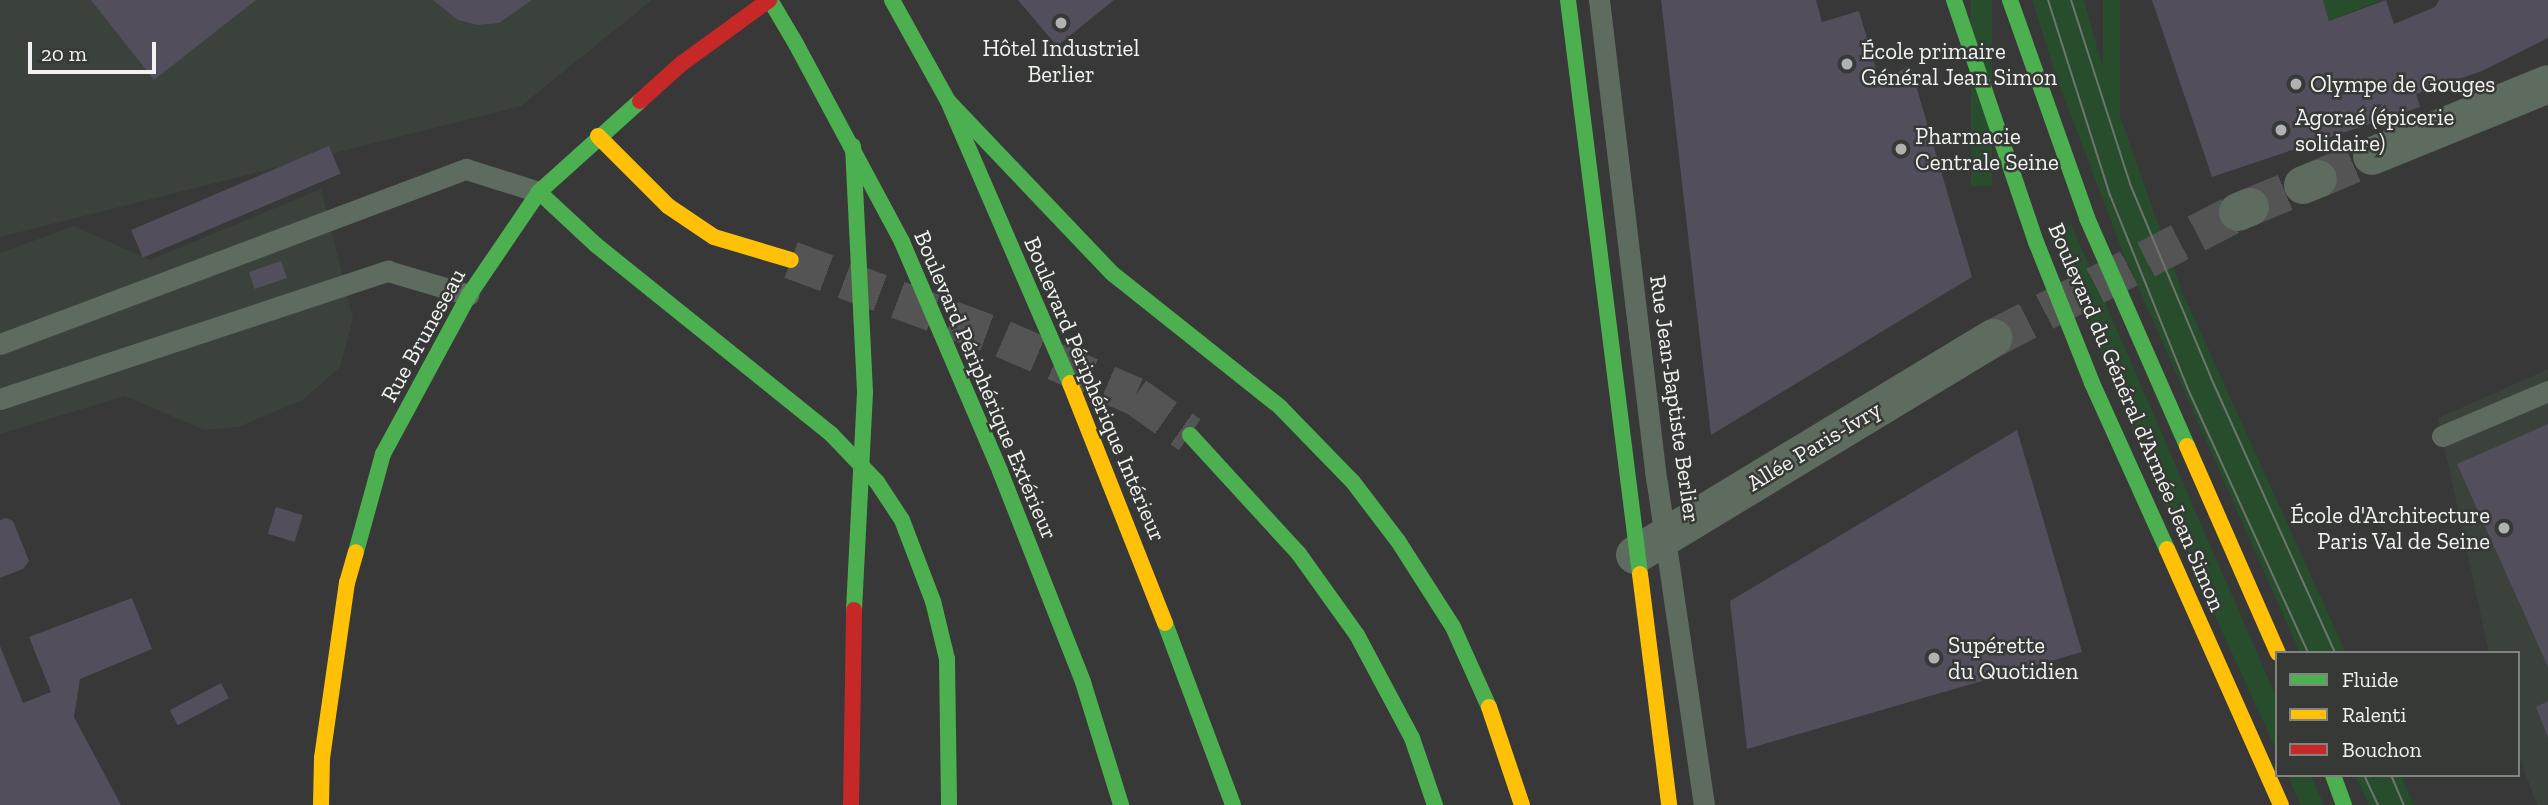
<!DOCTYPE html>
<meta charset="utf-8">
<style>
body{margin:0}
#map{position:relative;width:2548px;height:805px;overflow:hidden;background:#373837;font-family:"Zilla Slab",serif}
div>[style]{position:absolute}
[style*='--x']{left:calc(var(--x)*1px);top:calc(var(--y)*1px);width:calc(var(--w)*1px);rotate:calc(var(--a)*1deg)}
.built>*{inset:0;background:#3a423b}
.green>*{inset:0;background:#274d2d;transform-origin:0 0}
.building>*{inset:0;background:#524e5c;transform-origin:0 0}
.street-tunnel>*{height:38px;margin-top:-19px;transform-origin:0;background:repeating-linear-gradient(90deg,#535453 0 38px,transparent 0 57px)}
.highway-tunnel>*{height:38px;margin-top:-19px;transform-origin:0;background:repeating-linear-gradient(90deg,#535453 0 38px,transparent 0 57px)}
.lane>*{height:21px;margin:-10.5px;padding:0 10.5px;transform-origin:10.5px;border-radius:10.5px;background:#5e6c5f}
.street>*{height:38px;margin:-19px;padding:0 19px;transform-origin:19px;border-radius:19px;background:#5e6c5f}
.fast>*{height:16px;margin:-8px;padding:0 8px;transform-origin:8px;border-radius:8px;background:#4caf50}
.slow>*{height:16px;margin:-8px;padding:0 8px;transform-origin:8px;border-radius:8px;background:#ffc107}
.jam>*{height:16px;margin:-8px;padding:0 8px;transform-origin:8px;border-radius:8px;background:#c62828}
.tram>*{height:2px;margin:-1px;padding:0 1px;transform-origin:1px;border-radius:1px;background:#6d756e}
.fast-bridge>*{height:16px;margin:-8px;padding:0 8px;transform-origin:8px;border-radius:8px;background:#4caf50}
.jam-bridge>*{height:16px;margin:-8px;padding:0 8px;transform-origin:8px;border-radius:8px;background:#c62828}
.dots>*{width:19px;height:19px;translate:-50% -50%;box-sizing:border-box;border:4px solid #363936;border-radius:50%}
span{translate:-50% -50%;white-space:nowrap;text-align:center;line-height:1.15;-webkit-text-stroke:5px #363936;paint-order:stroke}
.poi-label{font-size:23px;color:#f1f2f1}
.left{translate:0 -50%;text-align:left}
.right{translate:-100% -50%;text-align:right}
.street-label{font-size:23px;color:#f1f2f1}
.legend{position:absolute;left:2275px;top:651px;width:245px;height:126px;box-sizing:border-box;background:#363936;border:2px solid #818381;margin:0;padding:9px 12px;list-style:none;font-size:21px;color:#f1f2f1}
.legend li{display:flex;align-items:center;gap:14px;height:35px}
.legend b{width:35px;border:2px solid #818381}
.scale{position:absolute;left:28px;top:42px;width:128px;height:32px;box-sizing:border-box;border:4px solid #f1f2f1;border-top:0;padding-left:9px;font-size:21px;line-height:24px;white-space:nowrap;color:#f1f2f1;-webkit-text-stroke:5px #363936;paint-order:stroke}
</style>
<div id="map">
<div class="built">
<i style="clip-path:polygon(0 0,652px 0,521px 106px,0 237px)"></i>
<i style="clip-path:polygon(321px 189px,353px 319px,340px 367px,303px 400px,238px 427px,204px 430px,125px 396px,0 434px,0 253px,74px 226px,150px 260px)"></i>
<i style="clip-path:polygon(2548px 369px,2548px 805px,2537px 805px,2518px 754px,2518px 653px,2489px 653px,2438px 418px)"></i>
</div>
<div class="green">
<i style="left:1971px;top:0;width:21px;height:186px"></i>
<i style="clip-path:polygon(2032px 0,2084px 0,2102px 65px,2181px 289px,2346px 653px,2300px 653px,2124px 255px,2057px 79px)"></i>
<i style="left:2103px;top:0;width:17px;height:137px"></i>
<i style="clip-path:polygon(2323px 0,2382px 0,2329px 21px)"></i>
<i style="clip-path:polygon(2071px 224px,2277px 699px,2277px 752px,2150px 473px,2051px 231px)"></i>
<i style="clip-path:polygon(2287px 775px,2311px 775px,2324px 805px,2301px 805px)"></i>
<i style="clip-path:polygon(2355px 775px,2401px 775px,2414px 805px,2369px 805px)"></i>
</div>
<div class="building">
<i style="clip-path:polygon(91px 0,256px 0,154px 80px)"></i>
<i style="clip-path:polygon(433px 0,532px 0,499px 23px,478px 25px,458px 20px)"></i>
<i style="clip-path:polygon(1018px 0,1114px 0,1057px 46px)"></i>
<i style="clip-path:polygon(1661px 0,1816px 0,1822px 22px,1859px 11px,1880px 83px,1910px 65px,1972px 277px,1711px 435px)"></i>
<i style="clip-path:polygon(2152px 0,2323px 0,2329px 21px,2386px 0,2394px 24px,2435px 7px,2439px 0,2548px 0,2548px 38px,2482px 71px,2416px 94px,2420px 107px,2212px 177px)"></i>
<i style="left:329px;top:146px;width:30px;height:215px;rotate:67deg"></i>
<i style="left:281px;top:261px;width:18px;height:34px;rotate:71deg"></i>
<i style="clip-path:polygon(2548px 424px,2548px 667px,2457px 464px)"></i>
<i style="clip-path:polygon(2017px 430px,2082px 652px,1747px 749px,1730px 601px)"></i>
<i style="left:276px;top:507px;width:28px;height:28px;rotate:17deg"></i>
<i style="clip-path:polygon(6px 518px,13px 521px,29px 561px,23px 569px,0 578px,0 520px)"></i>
<i style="clip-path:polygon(132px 598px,152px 649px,80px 679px,74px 717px,121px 805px,0 805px,0 646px,23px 703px,51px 692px,29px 637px)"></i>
<i style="left:221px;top:683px;width:17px;height:58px;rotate:62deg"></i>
<i style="clip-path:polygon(2548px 701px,2548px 738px,2536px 707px)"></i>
</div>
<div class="street-tunnel">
<i style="--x:2318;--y:179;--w:59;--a:-23.1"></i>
<i style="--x:2250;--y:207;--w:57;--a:-22.5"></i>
<i style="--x:1994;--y:338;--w:275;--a:-27.3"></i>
</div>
<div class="highway-tunnel">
<i style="--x:791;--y:260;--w:226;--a:20.4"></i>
<i style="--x:1003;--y:339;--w:144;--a:23.4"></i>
<i style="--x:1135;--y:396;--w:67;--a:35.3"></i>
</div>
<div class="lane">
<i style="--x:1599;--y:0;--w:486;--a:83.2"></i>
<i style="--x:1657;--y:483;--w:325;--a:81.7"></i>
<i style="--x:0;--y:344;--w:498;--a:-20.6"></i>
<i style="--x:466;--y:169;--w:77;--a:17.5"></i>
<i style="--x:0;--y:399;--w:409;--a:-18.3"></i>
<i style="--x:388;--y:271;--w:84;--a:16.5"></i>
<i style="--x:2442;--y:436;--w:115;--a:-23"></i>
</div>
<div class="street">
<i style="--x:2372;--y:156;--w:190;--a:-22.2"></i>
<i style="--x:2303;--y:185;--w:16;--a:-22"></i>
<i style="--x:2238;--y:212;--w:13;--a:-23"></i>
<i style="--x:1635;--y:555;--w:419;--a:-31.2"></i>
</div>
<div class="fast">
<i style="--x:770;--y:0;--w:51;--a:59.4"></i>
<i style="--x:892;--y:0;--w:115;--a:61"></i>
<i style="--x:948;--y:101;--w:307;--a:66.6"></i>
<i style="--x:1568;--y:0;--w:578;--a:82.85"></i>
<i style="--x:1954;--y:0;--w:256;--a:71.3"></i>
<i style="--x:2036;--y:242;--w:152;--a:68.3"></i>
<i style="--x:2092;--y:383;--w:182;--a:65.7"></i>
<i style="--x:2010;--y:0;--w:231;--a:70.5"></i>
<i style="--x:2087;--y:218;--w:249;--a:66.3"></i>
<i style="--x:948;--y:101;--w:239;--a:46.4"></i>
<i style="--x:1113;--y:274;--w:213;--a:38.5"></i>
<i style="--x:1280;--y:407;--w:105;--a:45.8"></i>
<i style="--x:1353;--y:482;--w:74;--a:52.7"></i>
<i style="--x:1398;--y:541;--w:102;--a:57.4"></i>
<i style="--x:1453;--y:627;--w:88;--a:65.8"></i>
<i style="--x:853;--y:146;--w:246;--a:87.2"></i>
<i style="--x:539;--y:192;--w:78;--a:42.9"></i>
<i style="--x:596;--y:245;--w:302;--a:38.8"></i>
<i style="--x:831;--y:434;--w:66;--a:46.2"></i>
<i style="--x:877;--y:482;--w:45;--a:56.7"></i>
<i style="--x:902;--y:520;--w:87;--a:69.1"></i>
<i style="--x:933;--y:601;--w:60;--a:76.4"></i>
<i style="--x:947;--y:659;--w:146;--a:89.2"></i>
<i style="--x:1190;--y:435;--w:161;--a:47.5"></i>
<i style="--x:1299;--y:554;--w:100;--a:54.4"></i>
<i style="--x:1357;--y:635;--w:117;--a:61.9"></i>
<i style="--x:1412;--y:738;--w:71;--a:71.1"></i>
<i style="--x:356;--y:552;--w:102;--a:-74.6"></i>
<i style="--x:383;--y:454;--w:181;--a:-61.6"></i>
<i style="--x:469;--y:295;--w:125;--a:-55.8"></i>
<i style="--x:539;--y:192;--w:136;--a:-42"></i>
<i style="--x:1165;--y:623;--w:194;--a:69.5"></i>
<i style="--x:2333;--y:775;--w:32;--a:70"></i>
</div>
<div class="slow">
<i style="--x:598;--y:136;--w:99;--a:45"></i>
<i style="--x:668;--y:206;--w:55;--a:34"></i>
<i style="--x:714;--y:237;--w:80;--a:16.6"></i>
<i style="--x:1070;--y:383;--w:258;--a:68.4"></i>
<i style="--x:2187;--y:446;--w:226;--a:66.3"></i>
<i style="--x:2167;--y:549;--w:280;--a:66"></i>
<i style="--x:1640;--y:574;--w:233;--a:82.8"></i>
<i style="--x:1489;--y:707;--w:103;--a:71.4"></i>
<i style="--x:321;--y:805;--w:47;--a:-88.8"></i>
<i style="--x:322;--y:758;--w:177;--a:-81.9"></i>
<i style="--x:347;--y:583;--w:32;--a:-74"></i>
</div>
<div class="jam">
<i style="--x:640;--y:101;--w:55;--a:-42.1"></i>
<i style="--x:681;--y:64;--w:109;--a:-36"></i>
</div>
<div class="tram">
<i style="--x:2048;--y:0;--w:205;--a:72.4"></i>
<i style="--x:2110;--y:195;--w:207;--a:68.1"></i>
<i style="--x:2187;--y:387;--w:292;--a:65.5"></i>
<i style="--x:2071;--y:0;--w:193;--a:72.2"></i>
<i style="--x:2130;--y:184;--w:210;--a:67.3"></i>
<i style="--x:2211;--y:378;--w:302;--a:65.7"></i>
<i style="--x:2364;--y:775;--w:33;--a:65"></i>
<i style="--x:2391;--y:775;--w:33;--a:67"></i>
</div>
<div class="fast-bridge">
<i style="--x:796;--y:44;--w:225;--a:61.8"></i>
<i style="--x:902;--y:242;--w:249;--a:66.8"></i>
<i style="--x:1000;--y:471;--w:227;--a:68.5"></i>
<i style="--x:1083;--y:682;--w:129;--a:72.8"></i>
<i style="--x:854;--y:610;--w:218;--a:-87.1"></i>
</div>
<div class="jam-bridge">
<i style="--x:851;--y:805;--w:195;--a:-89.1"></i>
</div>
<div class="dots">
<i style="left:1061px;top:23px;background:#b0b1b0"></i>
<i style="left:1847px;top:64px;background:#b0b1b0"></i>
<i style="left:2296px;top:84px;background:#b0b1b0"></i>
<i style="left:2281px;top:130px;background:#b0b1b0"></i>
<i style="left:1901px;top:149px;background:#b0b1b0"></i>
<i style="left:2504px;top:528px;background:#b0b1b0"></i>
<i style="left:1934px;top:658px;background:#b0b1b0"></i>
</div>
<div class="poi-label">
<span style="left:1061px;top:61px">Hôtel Industriel<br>Berlier</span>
<span class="left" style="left:1861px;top:64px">École primaire<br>Général Jean Simon</span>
<span class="left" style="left:2310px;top:84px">Olympe de Gouges</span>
<span class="left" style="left:2295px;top:130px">Agoraé (épicerie<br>solidaire)</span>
<span class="left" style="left:1915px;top:149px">Pharmacie<br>Centrale Seine</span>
<span class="right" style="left:2490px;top:528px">École d'Architecture<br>Paris Val de Seine</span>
<span class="left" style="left:1948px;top:658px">Supérette<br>du Quotidien</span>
</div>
<div class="street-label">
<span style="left:423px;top:335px;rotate:-61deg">Rue Bruneseau</span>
<span style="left:986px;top:385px;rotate:67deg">Boulevard Périphérique Extérieur</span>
<span style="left:1095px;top:389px;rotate:67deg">Boulevard Périphérique Intérieur</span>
<span style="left:1675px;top:399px;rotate:82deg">Rue Jean-Baptiste Berlier</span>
<span style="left:2137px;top:417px;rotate:67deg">Boulevard du Général d'Armée Jean Simon</span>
<span style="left:1814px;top:446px;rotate:-31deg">Allée Paris-Ivry</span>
</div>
<ul class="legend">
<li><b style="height:9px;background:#4caf50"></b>Fluide</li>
<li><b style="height:9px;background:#ffc107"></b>Ralenti</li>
<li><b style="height:9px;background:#c62828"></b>Bouchon</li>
</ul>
<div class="scale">20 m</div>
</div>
